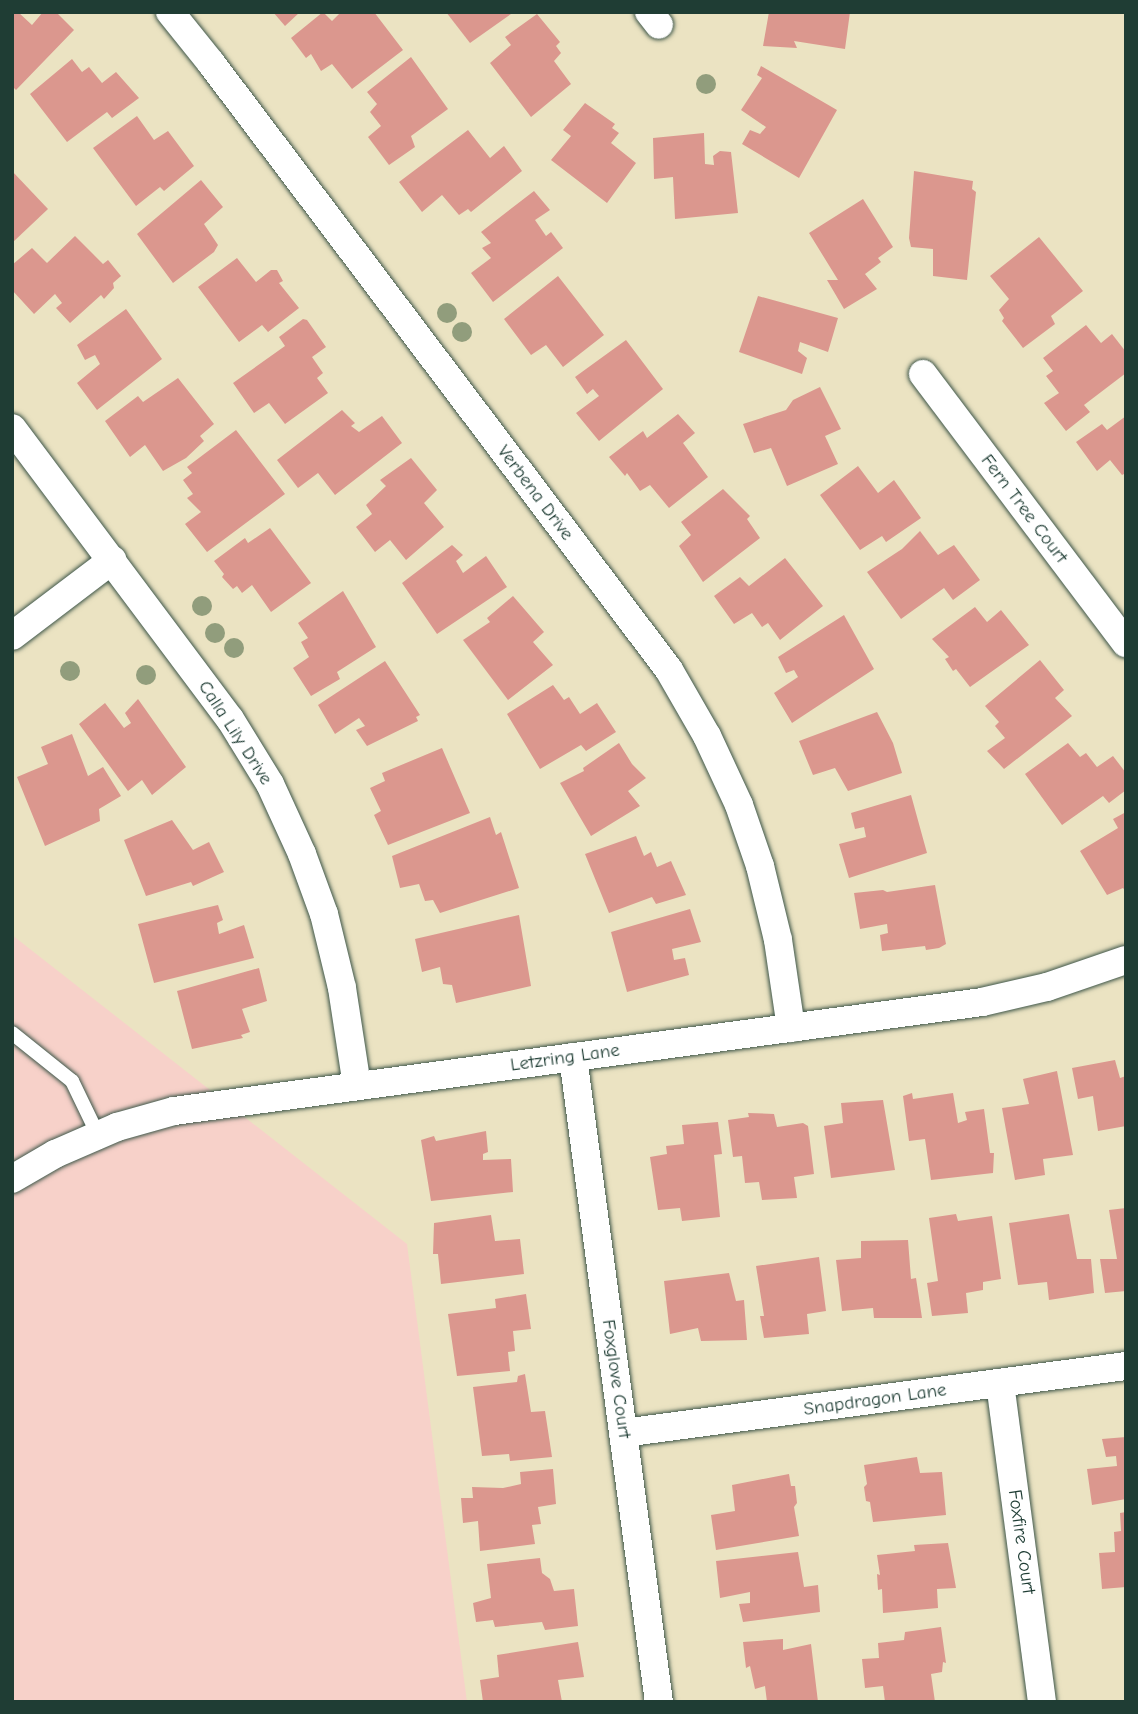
<!DOCTYPE html>
<style>
body{margin:0}
#map{position:relative;width:1138px;height:1714px;overflow:hidden;background:#ebe3c2;font-family:"Comic Neue",sans-serif}
div>[style]{position:absolute}
[style*='--x']{left:calc(var(--x)*1px);top:calc(var(--y)*1px);width:calc(var(--w)*1px);rotate:calc(var(--a)*1deg)}
.built>*{inset:0;background:#f7d1c9}
.building>*{inset:0;background:#db978e}
.roads{filter:drop-shadow(0 0 2px #3e5649) drop-shadow(0 0 2px #3e5649)}
.lane>*{height:14px;margin:-7px;padding:0 7px;transform-origin:7px;border-radius:7px;background:#fff}
.street>*{height:28px;margin:-14px;padding:0 14px;transform-origin:14px;border-radius:14px;background:#fff}
.trees>*{width:20px;height:20px;margin:-10px;border-radius:50%;background:#919d7c}
span{translate:-50% -50%;white-space:nowrap;text-align:center;line-height:1.15;-webkit-text-stroke:5px #fff;paint-order:stroke}
.street-label{font-size:19px;color:#1f3d34}
.frame{position:absolute;inset:0;border:14px solid #1f3d34;pointer-events:none}
</style>
<div id="map">
<div class="built">
<i style="clip-path:polygon(12px 935px,407px 1244px,467px 1702px,12px 1702px)"></i>
</div>
<div class="building">
<i style="clip-path:polygon(12px 12px,18px 12px,32px 25px,43px 12px,56px 12px,74px 30px,16px 90px,12px 86px)"></i>
<i style="clip-path:polygon(273px 12px,300px 12px,285px 26px)"></i>
<i style="clip-path:polygon(323px 12px,332px 21px,341px 12px,374px 12px,403px 50px,352px 89px,332px 64px,321px 71px,311px 54px,306px 58px,291px 38px)"></i>
<i style="clip-path:polygon(446px 12px,509px 12px,511px 14px,470px 43px)"></i>
<i style="clip-path:polygon(769px 12px,850px 12px,845px 49px,794px 41px,797px 48px,763px 46px)"></i>
<i style="clip-path:polygon(537px 14px,560px 42px,556px 46px,561px 53px,554px 61px,571px 84px,531px 117px,490px 63px,511px 45px,505px 37px)"></i>
<i style="clip-path:polygon(411px 57px,448px 109px,411px 136px,415px 147px,389px 165px,368px 137px,381px 126px,370px 112px,377px 104px,367px 92px)"></i>
<i style="clip-path:polygon(72px 59px,82px 72px,89px 67px,102px 83px,116px 72px,139px 98px,112px 118px,107px 112px,67px 142px,30px 94px)"></i>
<i style="clip-path:polygon(761px 66px,837px 110px,799px 178px,742px 144px,750px 130px,760px 134px,766px 127px,741px 110px,762px 78px,757px 75px)"></i>
<i style="clip-path:polygon(585px 103px,615px 124px,612px 128px,619px 133px,611px 143px,636px 163px,607px 203px,551px 160px,571px 136px,563px 130px)"></i>
<i style="clip-path:polygon(137px 116px,154px 140px,168px 131px,194px 166px,164px 191px,160px 187px,136px 206px,93px 148px)"></i>
<i style="clip-path:polygon(468px 130px,490px 158px,504px 146px,522px 171px,471px 212px,468px 209px,459px 215px,442px 195px,422px 212px,399px 182px)"></i>
<i style="clip-path:polygon(704px 133px,705px 164px,714px 165px,713px 156px,720px 151px,731px 152px,738px 213px,675px 219px,673px 177px,654px 179px,653px 138px)"></i>
<i style="clip-path:polygon(12px 171px,48px 209px,12px 243px)"></i>
<i style="clip-path:polygon(914px 171px,973px 181px,972px 189px,976px 192px,967px 280px,933px 276px,933px 249px,911px 247px,909px 238px)"></i>
<i style="clip-path:polygon(201px 180px,223px 207px,204px 224px,218px 245px,214px 252px,173px 283px,137px 234px)"></i>
<i style="clip-path:polygon(534px 191px,550px 210px,535px 220px,546px 236px,551px 232px,563px 248px,493px 302px,471px 273px,491px 258px,482px 248px,491px 243px,481px 232px)"></i>
<i style="clip-path:polygon(863px 199px,893px 247px,878px 258px,881px 262px,865px 274px,877px 289px,844px 309px,827px 280px,838px 280px,809px 233px)"></i>
<i style="clip-path:polygon(75px 236px,103px 264px,108px 260px,121px 276px,113px 283px,114px 288px,104px 299px,101px 295px,70px 323px,56px 308px,62px 303px,55px 294px,34px 314px,12px 290px,12px 265px,32px 248px,47px 263px)"></i>
<i style="clip-path:polygon(1039px 237px,1083px 291px,1051px 316px,1055px 324px,1023px 348px,1002px 321px,1004px 318px,999px 310px,1009px 299px,990px 276px)"></i>
<i style="clip-path:polygon(237px 258px,256px 282px,271px 270px,277px 270px,283px 281px,279px 283px,299px 308px,268px 332px,262px 325px,239px 342px,198px 287px)"></i>
<i style="clip-path:polygon(558px 276px,604px 335px,563px 367px,546px 345px,531px 355px,504px 319px)"></i>
<i style="clip-path:polygon(758px 296px,838px 318px,828px 352px,800px 342px,798px 351px,807px 358px,802px 374px,739px 352px)"></i>
<i style="clip-path:polygon(126px 309px,162px 359px,97px 410px,77px 383px,100px 364px,95px 355px,85px 360px,77px 345px)"></i>
<i style="clip-path:polygon(303px 319px,307px 320px,326px 347px,312px 357px,323px 373px,317px 378px,328px 393px,285px 424px,269px 403px,254px 413px,233px 383px,285px 346px,279px 337px)"></i>
<i style="clip-path:polygon(1086px 325px,1101px 343px,1112px 334px,1126px 352px,1126px 373px,1084px 405px,1090px 412px,1066px 431px,1044px 403px,1059px 393px,1046px 376px,1053px 371px,1043px 358px)"></i>
<i style="clip-path:polygon(626px 340px,663px 389px,599px 441px,576px 413px,599px 396px,593px 389px,587px 394px,575px 377px)"></i>
<i style="clip-path:polygon(178px 378px,214px 424px,200px 436px,204px 441px,186px 458px,163px 471px,145px 445px,130px 457px,105px 421px,138px 396px,143px 402px)"></i>
<i style="clip-path:polygon(820px 387px,841px 429px,825px 436px,838px 464px,787px 486px,771px 448px,754px 453px,743px 424px,786px 410px,793px 400px)"></i>
<i style="clip-path:polygon(342px 410px,355px 423px,351px 426px,359px 432px,382px 416px,402px 443px,335px 495px,318px 473px,298px 488px,277px 460px)"></i>
<i style="clip-path:polygon(678px 414px,695px 433px,683px 443px,708px 477px,669px 508px,650px 485px,640px 491px,627px 473px,625px 476px,609px 457px,643px 431px,647px 438px)"></i>
<i style="clip-path:polygon(1126px 416px,1126px 473px,1122px 475px,1110px 460px,1097px 471px,1076px 442px,1102px 424px,1107px 430px)"></i>
<i style="clip-path:polygon(236px 430px,285px 494px,207px 552px,185px 524px,201px 512px,187px 498px,193px 494px,183px 480px,192px 473px,187px 467px)"></i>
<i style="clip-path:polygon(411px 458px,437px 490px,424px 503px,444px 527px,406px 560px,390px 540px,375px 552px,356px 527px,372px 514px,366px 505px,386px 486px,380px 480px)"></i>
<i style="clip-path:polygon(858px 466px,878px 493px,894px 480px,921px 518px,886px 542px,882px 536px,860px 550px,820px 495px)"></i>
<i style="clip-path:polygon(723px 489px,750px 516px,747px 519px,760px 538px,703px 582px,679px 546px,691px 535px,681px 522px)"></i>
<i style="clip-path:polygon(270px 528px,311px 583px,271px 612px,252px 585px,242px 593px,237px 586px,233px 589px,222px 577px,224px 574px,214px 561px,245px 538px,248px 543px)"></i>
<i style="clip-path:polygon(920px 531px,938px 555px,954px 545px,980px 580px,953px 600px,944px 588px,901px 619px,867px 572px,902px 549px)"></i>
<i style="clip-path:polygon(452px 545px,463px 555px,456px 561px,463px 573px,486px 556px,507px 587px,437px 634px,402px 583px)"></i>
<i style="clip-path:polygon(785px 558px,823px 606px,780px 640px,768px 623px,762px 627px,752px 613px,734px 624px,714px 596px,740px 577px,749px 586px)"></i>
<i style="clip-path:polygon(343px 591px,376px 647px,337px 672px,340px 679px,311px 696px,293px 668px,309px 657px,301px 642px,308px 638px,298px 623px)"></i>
<i style="clip-path:polygon(513px 596px,544px 632px,533px 642px,553px 665px,508px 700px,463px 640px,490px 622px,487px 618px)"></i>
<i style="clip-path:polygon(975px 607px,987px 622px,1001px 610px,1029px 645px,970px 687px,956px 669px,953px 671px,945px 659px,949px 657px,932px 639px)"></i>
<i style="clip-path:polygon(844px 615px,874px 669px,792px 723px,774px 693px,798px 677px,794px 670px,786px 673px,778px 657px)"></i>
<i style="clip-path:polygon(1040px 660px,1064px 690px,1055px 698px,1072px 716px,1004px 769px,987px 751px,1005px 738px,995px 726px,999px 722px,985px 706px)"></i>
<i style="clip-path:polygon(385px 661px,420px 715px,416px 717px,418px 721px,367px 746px,356px 730px,365px 726px,359px 718px,335px 734px,318px 705px)"></i>
<i style="clip-path:polygon(553px 685px,564px 700px,569px 697px,580px 714px,597px 703px,616px 732px,586px 751px,581px 745px,540px 769px,507px 714px)"></i>
<i style="clip-path:polygon(138px 699px,186px 767px,152px 795px,142px 780px,128px 791px,79px 724px,105px 703px,124px 728px,131px 723px,125px 713px)"></i>
<i style="clip-path:polygon(877px 712px,893px 743px,902px 773px,848px 791px,835px 768px,813px 775px,799px 741px)"></i>
<i style="clip-path:polygon(72px 734px,88px 776px,103px 767px,121px 796px,99px 809px,100px 821px,45px 846px,17px 777px,48px 764px,41px 747px)"></i>
<i style="clip-path:polygon(619px 743px,632px 764px,646px 778px,628px 791px,640px 806px,591px 836px,560px 783px,584px 771px,583px 768px)"></i>
<i style="clip-path:polygon(1068px 743px,1080px 757px,1086px 753px,1097px 767px,1113px 756px,1126px 773px,1126px 790px,1109px 803px,1103px 796px,1062px 825px,1025px 774px)"></i>
<i style="clip-path:polygon(442px 748px,470px 813px,388px 845px,374px 815px,381px 811px,370px 788px,385px 781px,382px 773px)"></i>
<i style="clip-path:polygon(911px 795px,927px 853px,849px 878px,839px 844px,866px 837px,864px 827px,855px 829px,851px 813px)"></i>
<i style="clip-path:polygon(1126px 812px,1126px 892px,1123px 888px,1107px 895px,1080px 851px,1118px 828px,1113px 819px)"></i>
<i style="clip-path:polygon(490px 817px,496px 835px,501px 832px,519px 888px,440px 913px,433px 900px,425px 901px,419px 884px,400px 888px,392px 856px)"></i>
<i style="clip-path:polygon(172px 820px,193px 850px,209px 842px,224px 872px,193px 886px,191px 882px,146px 896px,124px 840px)"></i>
<i style="clip-path:polygon(636px 836px,644px 856px,651px 852px,657px 867px,671px 861px,686px 895px,656px 904px,652px 897px,609px 913px,585px 854px)"></i>
<i style="clip-path:polygon(935px 885px,946px 944px,939px 948px,926px 950px,925px 946px,882px 951px,880px 935px,888px 933px,887px 924px,860px 929px,854px 893px,883px 890px,887px 892px)"></i>
<i style="clip-path:polygon(218px 905px,223px 920px,217px 923px,219px 934px,244px 925px,254px 958px,154px 983px,138px 924px)"></i>
<i style="clip-path:polygon(690px 909px,701px 942px,672px 949px,674px 960px,685px 958px,689px 975px,627px 992px,611px 932px)"></i>
<i style="clip-path:polygon(519px 915px,531px 986px,456px 1003px,452px 985px,443px 984px,440px 967px,422px 972px,415px 939px)"></i>
<i style="clip-path:polygon(259px 968px,267px 1001px,242px 1009px,250px 1032px,241px 1035px,243px 1038px,192px 1049px,177px 991px)"></i>
<i style="clip-path:polygon(1115px 1060px,1120px 1078px,1126px 1076px,1126px 1126px,1098px 1131px,1093px 1096px,1078px 1099px,1072px 1068px)"></i>
<i style="clip-path:polygon(1057px 1071px,1073px 1155px,1043px 1159px,1045px 1175px,1015px 1180px,1002px 1108px,1029px 1104px,1023px 1079px)"></i>
<i style="clip-path:polygon(912px 1093px,913px 1099px,953px 1093px,958px 1123px,967px 1120px,965px 1112px,984px 1109px,990px 1153px,994px 1153px,993px 1173px,931px 1180px,925px 1139px,909px 1141px,903px 1096px)"></i>
<i style="clip-path:polygon(883px 1100px,895px 1170px,831px 1178px,824px 1126px,843px 1123px,841px 1103px)"></i>
<i style="clip-path:polygon(748px 1113px,774px 1114px,777px 1127px,803px 1123px,808px 1126px,814px 1174px,794px 1177px,797px 1198px,762px 1200px,759px 1182px,745px 1183px,742px 1156px,733px 1157px,728px 1120px,749px 1117px)"></i>
<i style="clip-path:polygon(718px 1122px,722px 1154px,714px 1155px,720px 1217px,682px 1221px,680px 1208px,658px 1210px,650px 1157px,667px 1154px,666px 1146px,684px 1144px,682px 1125px)"></i>
<i style="clip-path:polygon(486px 1131px,488px 1152px,483px 1154px,483px 1160px,511px 1159px,513px 1192px,431px 1201px,421px 1140px,434px 1136px,436px 1141px)"></i>
<i style="clip-path:polygon(1126px 1208px,1126px 1291px,1105px 1293px,1100px 1259px,1117px 1259px,1109px 1210px)"></i>
<i style="clip-path:polygon(956px 1214px,958px 1221px,992px 1216px,1001px 1279px,983px 1282px,983px 1290px,966px 1293px,968px 1313px,932px 1316px,927px 1283px,938px 1281px,929px 1218px)"></i>
<i style="clip-path:polygon(1069px 1214px,1077px 1259px,1091px 1259px,1094px 1293px,1049px 1300px,1047px 1282px,1018px 1285px,1009px 1223px)"></i>
<i style="clip-path:polygon(491px 1215px,495px 1241px,520px 1239px,524px 1274px,441px 1284px,438px 1254px,433px 1254px,434px 1223px)"></i>
<i style="clip-path:polygon(908px 1240px,911px 1279px,916px 1278px,922px 1318px,874px 1318px,873px 1308px,842px 1311px,836px 1260px,861px 1258px,861px 1241px)"></i>
<i style="clip-path:polygon(819px 1257px,826px 1311px,807px 1314px,809px 1334px,764px 1338px,760px 1316px,764px 1316px,756px 1266px)"></i>
<i style="clip-path:polygon(729px 1273px,736px 1301px,744px 1300px,747px 1340px,701px 1341px,698px 1328px,670px 1334px,664px 1281px)"></i>
<i style="clip-path:polygon(526px 1294px,531px 1329px,513px 1331px,515px 1351px,508px 1352px,510px 1371px,457px 1376px,448px 1314px,496px 1308px,495px 1299px)"></i>
<i style="clip-path:polygon(525px 1374px,531px 1412px,545px 1411px,552px 1457px,510px 1461px,509px 1454px,482px 1456px,473px 1387px,517px 1382px,518px 1376px)"></i>
<i style="clip-path:polygon(1126px 1437px,1126px 1499px,1092px 1505px,1087px 1469px,1117px 1466px,1116px 1456px,1106px 1457px,1102px 1439px)"></i>
<i style="clip-path:polygon(917px 1457px,920px 1473px,942px 1472px,946px 1515px,873px 1522px,870px 1502px,866px 1501px,864px 1487px,867px 1484px,864px 1465px)"></i>
<i style="clip-path:polygon(553px 1469px,556px 1504px,538px 1507px,541px 1524px,532px 1525px,535px 1544px,480px 1551px,478px 1521px,463px 1523px,461px 1498px,473px 1498px,472px 1487px,503px 1488px,521px 1484px,520px 1472px)"></i>
<i style="clip-path:polygon(789px 1474px,791px 1486px,795px 1486px,797px 1503px,794px 1507px,799px 1536px,716px 1550px,711px 1515px,735px 1511px,732px 1485px)"></i>
<i style="clip-path:polygon(1126px 1512px,1126px 1587px,1102px 1589px,1099px 1553px,1115px 1552px,1114px 1532px,1121px 1531px,1120px 1513px)"></i>
<i style="clip-path:polygon(948px 1543px,956px 1588px,937px 1589px,938px 1608px,883px 1613px,882px 1589px,878px 1590px,877px 1574px,880px 1575px,877px 1555px,915px 1551px,914px 1545px)"></i>
<i style="clip-path:polygon(798px 1552px,804px 1587px,818px 1585px,820px 1612px,743px 1622px,739px 1604px,750px 1603px,750px 1592px,720px 1598px,716px 1561px)"></i>
<i style="clip-path:polygon(540px 1558px,542px 1573px,550px 1579px,554px 1591px,574px 1589px,578px 1626px,545px 1630px,542px 1622px,495px 1627px,493px 1620px,476px 1622px,473px 1603px,491px 1598px,487px 1564px)"></i>
<i style="clip-path:polygon(941px 1627px,946px 1663px,943px 1662px,942px 1672px,931px 1674px,935px 1702px,885px 1702px,883px 1686px,865px 1688px,862px 1659px,879px 1658px,878px 1643px,904px 1640px,905px 1632px)"></i>
<i style="clip-path:polygon(783px 1639px,783px 1650px,811px 1644px,818px 1702px,767px 1702px,765px 1686px,755px 1689px,750px 1666px,746px 1668px,743px 1642px)"></i>
<i style="clip-path:polygon(578px 1642px,584px 1677px,558px 1680px,562px 1702px,483px 1702px,480px 1680px,499px 1677px,497px 1655px)"></i>
</div>
<div class="roads">
<div class="lane">
<i style="--x:12;--y:1033;--w:77;--a:38.7"></i>
<i style="--x:72;--y:1081;--w:60;--a:64.3"></i>
</div>
<div class="street">
<i style="--x:170;--y:12;--w:65;--a:51.2"></i>
<i style="--x:211;--y:63;--w:760;--a:52.96"></i>
<i style="--x:669;--y:670;--w:76;--a:60.1"></i>
<i style="--x:707;--y:736;--w:76;--a:65.1"></i>
<i style="--x:739;--y:805;--w:65;--a:71"></i>
<i style="--x:760;--y:866;--w:76;--a:76.3"></i>
<i style="--x:778;--y:940;--w:89;--a:81.6"></i>
<i style="--x:649;--y:12;--w:16;--a:52"></i>
<i style="--x:923;--y:374;--w:337;--a:53"></i>
<i style="--x:12;--y:428;--w:364;--a:53.2"></i>
<i style="--x:230;--y:719;--w:76;--a:58.4"></i>
<i style="--x:270;--y:784;--w:77;--a:65.4"></i>
<i style="--x:302;--y:854;--w:64;--a:69.9"></i>
<i style="--x:324;--y:914;--w:76;--a:76.3"></i>
<i style="--x:342;--y:988;--w:99;--a:81.3"></i>
<i style="--x:12;--y:636;--w:126;--a:-37.2"></i>
<i style="--x:573;--y:1057;--w:651;--a:82.41"></i>
<i style="--x:12;--y:1179;--w:50;--a:-30.2"></i>
<i style="--x:55;--y:1154;--w:68;--a:-23.5"></i>
<i style="--x:117;--y:1127;--w:59;--a:-15.7"></i>
<i style="--x:174;--y:1111;--w:815;--a:-7.68"></i>
<i style="--x:982;--y:1002;--w:67;--a:-13"></i>
<i style="--x:1047;--y:987;--w:83;--a:-18.9"></i>
<i style="--x:1000;--y:1383;--w:321;--a:82.5"></i>
<i style="--x:623;--y:1433;--w:507;--a:-7.59"></i>
</div>
</div>
<div class="trees">
<i style="left:706px;top:84px"></i>
<i style="left:447px;top:313px"></i>
<i style="left:462px;top:332px"></i>
<i style="left:202px;top:606px"></i>
<i style="left:215px;top:633px"></i>
<i style="left:234px;top:648px"></i>
<i style="left:70px;top:671px"></i>
<i style="left:146px;top:675px"></i>
</div>
<div class="street-label">
<span style="left:535px;top:493px;rotate:53deg">Verbena Drive</span>
<span style="left:1024px;top:509px;rotate:53deg">Fern Tree Court</span>
<span style="left:235px;top:733px;rotate:57deg">Calla Lily Drive</span>
<span style="left:565px;top:1058px;rotate:-8deg">Letzring Lane</span>
<span style="left:616px;top:1379px;rotate:82deg">Foxglove Court</span>
<span style="left:875px;top:1400px;rotate:-8deg">Snapdragon Lane</span>
<span style="left:1021px;top:1542px;rotate:82deg">Foxfire Court</span>
</div>
<div class="frame"></div>
</div>
